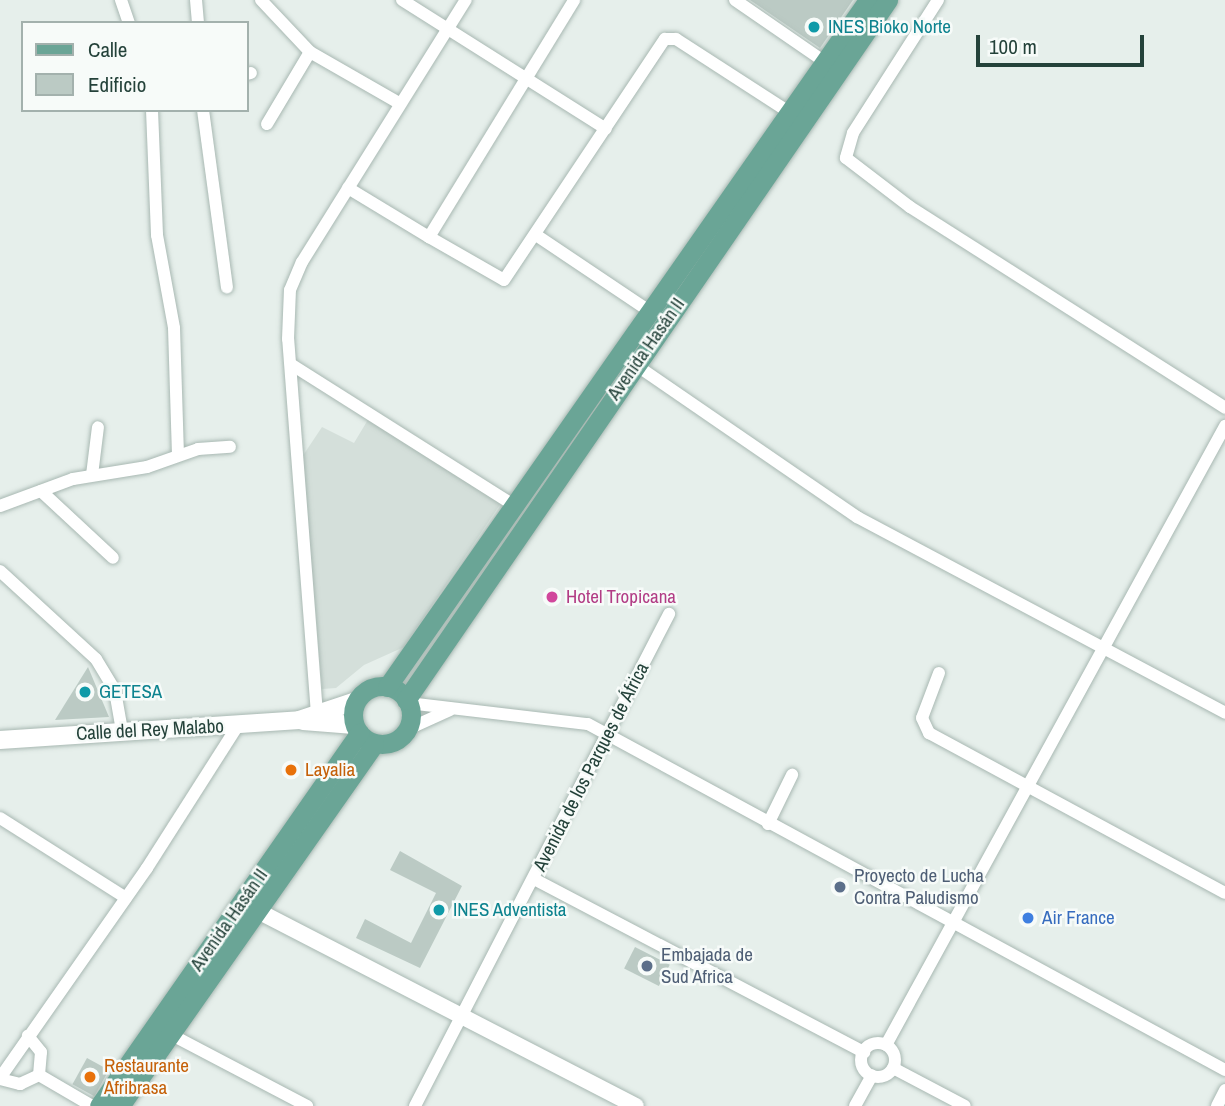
<!DOCTYPE html>
<meta charset="utf-8">
<style>
body{margin:0}
#map{position:relative;width:1225px;height:1106px;overflow:hidden;background:#e6efeb;font-family:"Archivo Narrow",sans-serif}
div>[style]{position:absolute}
[style*='--x']{left:calc(var(--x)*1px);top:calc(var(--y)*1px);width:calc(var(--w)*1px);rotate:calc(var(--a)*1deg)}
.built>*{inset:0;background:#d4dfda}
.building>*{inset:0;background:#bbcac4;transform-origin:0 0}
.roads{filter:drop-shadow(0 0 2px #a8b8b2) drop-shadow(0 0 2px #a8b8b2)}
.minor>*{height:12px;margin:-6px;padding:0 6px;transform-origin:6px;border-radius:6px;background:#fff}
.minor>.ring{margin:-6px;padding:0;box-sizing:content-box;background:none;border:12px solid #fff;border-radius:50%}
.tertiary>*{height:16px;margin:-8px;padding:0 8px;transform-origin:8px;border-radius:8px;background:#fff}
.secondary>*{height:18px;margin:-9px;padding:0 9px;transform-origin:9px;border-radius:9px;background:#fff}
.primary>*{height:19px;margin:-9.5px;padding:0 9.5px;transform-origin:9.5px;border-radius:9.5px;background:#6aa596}
.primary>.ring{margin:-9.5px;padding:0;box-sizing:content-box;background:none;border:19px solid #6aa596;border-radius:50%}
.dots>*{width:19px;height:19px;translate:-50% -50%;box-sizing:border-box;border:4px solid #f7fbf9;border-radius:50%}
span{translate:-50% -50%;white-space:nowrap;text-align:center;line-height:1.15;-webkit-text-stroke:5px #f7fbf9;paint-order:stroke}
.culture-label{font-size:19px;color:#0d838f}
.left{translate:0 -50%;text-align:left}
.street-label{font-size:19px;color:#24423a}
.hotel-label{font-size:19px;color:#b23c85}
.food-label{font-size:19px;color:#c56008}
.service-label{font-size:19px;color:#4e5e75}
.shop-label{font-size:19px;color:#366cbe}
.legend{position:absolute;left:21px;top:21px;width:228px;height:91px;box-sizing:border-box;background:#f7fbf9;border:2px solid #a3b1ad;margin:0;padding:9px 12px;list-style:none;font-size:21px;color:#24423a}
.legend li{display:flex;align-items:center;gap:14px;height:35px}
.legend b{width:35px;border:2px solid #a3b1ad}
.scale{position:absolute;left:976px;top:35px;width:168px;height:32px;box-sizing:border-box;border:4px solid #24423a;border-top:0;padding-left:9px;font-size:21px;line-height:24px;white-space:nowrap;color:#24423a;-webkit-text-stroke:5px #f7fbf9;paint-order:stroke}
</style>
<div id="map">
<div class="built">
<i style="clip-path:polygon(369px 418px,501px 503px,404px 647px,364px 665px,336px 688px,322px 689px,302px 457px,322px 427px,354px 443px)"></i>
</div>
<div class="building">
<i style="clip-path:polygon(750px 0,853px 0,820px 48px)"></i>
<i style="clip-path:polygon(88px 667px,109px 717px,55px 720px)"></i>
<i style="clip-path:polygon(400px 851px,462px 886px,420px 968px,356px 938px,365px 919px,411px 943px,436px 893px,390px 870px)"></i>
<i style="left:635px;top:947px;width:39px;height:24px;rotate:27deg"></i>
<i style="left:87px;top:1058px;width:25px;height:30px;rotate:29deg"></i>
</div>
<div class="roads">
<div class="minor">
<i style="--x:121;--y:0;--w:24;--a:71"></i>
<i style="--x:196;--y:0;--w:23;--a:85"></i>
<i style="--x:261;--y:0;--w:71;--a:46.7"></i>
<i style="--x:310;--y:52;--w:103;--a:29.8"></i>
<i style="--x:402;--y:0;--w:241;--a:32.3"></i>
<i style="--x:735;--y:0;--w:109;--a:34.6"></i>
<i style="--x:938;--y:0;--w:158;--a:122.6"></i>
<i style="--x:853;--y:133;--w:26;--a:106"></i>
<i style="--x:846;--y:158;--w:81;--a:37.4"></i>
<i style="--x:910;--y:207;--w:374;--a:32.5"></i>
<i style="--x:247;--y:74;--w:4;--a:-14"></i>
<i style="--x:152;--y:110;--w:125;--a:87.7"></i>
<i style="--x:157;--y:235;--w:95;--a:79.6"></i>
<i style="--x:174;--y:328;--w:126;--a:88.2"></i>
<i style="--x:203;--y:110;--w:179;--a:82.3"></i>
<i style="--x:267;--y:124;--w:84;--a:-59.2"></i>
<i style="--x:348;--y:188;--w:95;--a:31.2"></i>
<i style="--x:429;--y:237;--w:278;--a:-58.5"></i>
<i style="--x:536;--y:235;--w:140;--a:33.9"></i>
<i style="--x:429;--y:237;--w:86;--a:29.8"></i>
<i style="--x:504;--y:280;--w:290;--a:-56.3"></i>
<i style="--x:665;--y:39;--w:11;--a:0"></i>
<i style="--x:676;--y:39;--w:142;--a:32.9"></i>
<i style="--x:633;--y:363;--w:272;--a:34.5"></i>
<i style="--x:857;--y:517;--w:417;--a:28"></i>
<i style="--x:292;--y:365;--w:264;--a:32.3"></i>
<i style="--x:92;--y:475;--w:48;--a:-82.9"></i>
<i style="--x:41;--y:491;--w:98;--a:42.9"></i>
<i style="--x:0;--y:506;--w:78;--a:-20.3"></i>
<i style="--x:73;--y:479;--w:75;--a:-9.2"></i>
<i style="--x:147;--y:467;--w:54;--a:-19.4"></i>
<i style="--x:198;--y:449;--w:32;--a:-4"></i>
<i style="--x:0;--y:571;--w:130;--a:42.5"></i>
<i style="--x:96;--y:659;--w:37;--a:59"></i>
<i style="--x:115;--y:691;--w:40;--a:80"></i>
<i style="--x:939;--y:673;--w:48;--a:110.7"></i>
<i style="--x:922;--y:718;--w:17;--a:65"></i>
<i style="--x:929;--y:733;--w:336;--a:28.4"></i>
<i style="--x:408;--y:703;--w:181;--a:6.7"></i>
<i style="--x:588;--y:724;--w:725;--a:28.51"></i>
<i style="--x:317;--y:714;--w:376;--a:-94.4"></i>
<i style="--x:288;--y:339;--w:49;--a:-87.7"></i>
<i style="--x:290;--y:290;--w:30;--a:-67"></i>
<i style="--x:302;--y:262;--w:309;--a:-58"></i>
<i style="--x:408;--y:729;--w:46;--a:-24.3"></i>
<i style="--x:0;--y:818;--w:149;--a:32.4"></i>
<i style="--x:768;--y:824;--w:55;--a:-63.9"></i>
<i style="--x:534;--y:879;--w:373;--a:27.7"></i>
<i style="--x:170;--y:1034;--w:155;--a:27.7"></i>
<i class="ring" style="left:861px;top:1043px;width:22px;height:22px"></i>
<i style="--x:886;--y:1045;--w:706;--a:-61.29"></i>
<i style="--x:893;--y:1068;--w:81;--a:27.8"></i>
<i style="--x:39;--y:1075;--w:61;--a:30.3"></i>
<i style="--x:0;--y:1078;--w:256;--a:-55"></i>
<i style="--x:147;--y:868;--w:169;--a:-57.5"></i>
<i style="--x:0;--y:1079;--w:21;--a:14"></i>
<i style="--x:20;--y:1084;--w:21;--a:-25"></i>
<i style="--x:39;--y:1075;--w:23;--a:-85"></i>
<i style="--x:41;--y:1052;--w:21;--a:-129"></i>
<i style="--x:415;--y:1106;--w:554;--a:-62.69"></i>
<i style="--x:855;--y:1106;--w:35;--a:-61"></i>
<i style="--x:1217;--y:1106;--w:18;--a:-63"></i>
</div>
<div class="tertiary">
<i style="--x:258;--y:911;--w:425;--a:27.3"></i>
</div>
<div class="secondary">
<i style="--x:303;--y:721;--w:51;--a:4.5"></i>
<i style="--x:0;--y:740;--w:300;--a:-3.8"></i>
<i style="--x:299;--y:720;--w:60;--a:-18.4"></i>
</div>
<div class="primary">
<i class="ring" style="left:353px;top:686px;width:39px;height:39px"></i>
<i style="--x:387;--y:687;--w:839;--a:-55"></i>
<i style="--x:406;--y:700;--w:850;--a:-55.45"></i>
<i style="--x:99;--y:1106;--w:455;--a:-55.1"></i>
<i style="--x:120;--y:1106;--w:442;--a:-54.9"></i>
</div>
</div>
<div class="dots">
<i style="left:814px;top:27px;background:#0f9aa8"></i>
<i style="left:552px;top:597px;background:#d1479c"></i>
<i style="left:85px;top:692px;background:#0f9aa8"></i>
<i style="left:291px;top:770px;background:#e8710a"></i>
<i style="left:840px;top:887px;background:#5c6f8a"></i>
<i style="left:439px;top:910px;background:#0f9aa8"></i>
<i style="left:1028px;top:918px;background:#3f7fe0"></i>
<i style="left:647px;top:966px;background:#5c6f8a"></i>
<i style="left:90px;top:1077px;background:#e8710a"></i>
</div>
<div class="culture-label">
<span class="left" style="left:828px;top:27px">INES Bioko Norte</span>
<span class="left" style="left:99px;top:692px">GETESA</span>
<span class="left" style="left:453px;top:910px">INES Adventista</span>
</div>
<div class="street-label">
<span style="left:646px;top:349px;rotate:-55deg">Avenida Hasán II</span>
<span style="left:150px;top:730px;rotate:-3deg">Calle del Rey Malabo</span>
<span style="left:591px;top:767px;rotate:-63deg">Avenida de los Parques de África</span>
<span style="left:229px;top:920px;rotate:-55deg">Avenida Hasán II</span>
</div>
<div class="hotel-label">
<span class="left" style="left:566px;top:597px">Hotel Tropicana</span>
</div>
<div class="food-label">
<span class="left" style="left:305px;top:770px">Layalia</span>
<span class="left" style="left:104px;top:1077px">Restaurante<br>Afribrasa</span>
</div>
<div class="service-label">
<span class="left" style="left:854px;top:887px">Proyecto de Lucha<br>Contra Paludismo</span>
<span class="left" style="left:661px;top:966px">Embajada de<br>Sud Africa</span>
</div>
<div class="shop-label">
<span class="left" style="left:1042px;top:918px">Air France</span>
</div>
<ul class="legend">
<li><b style="height:9px;background:#6aa596"></b>Calle</li>
<li><b style="height:19px;background:#bbcac4"></b>Edificio</li>
</ul>
<div class="scale">100 m</div>
</div>
